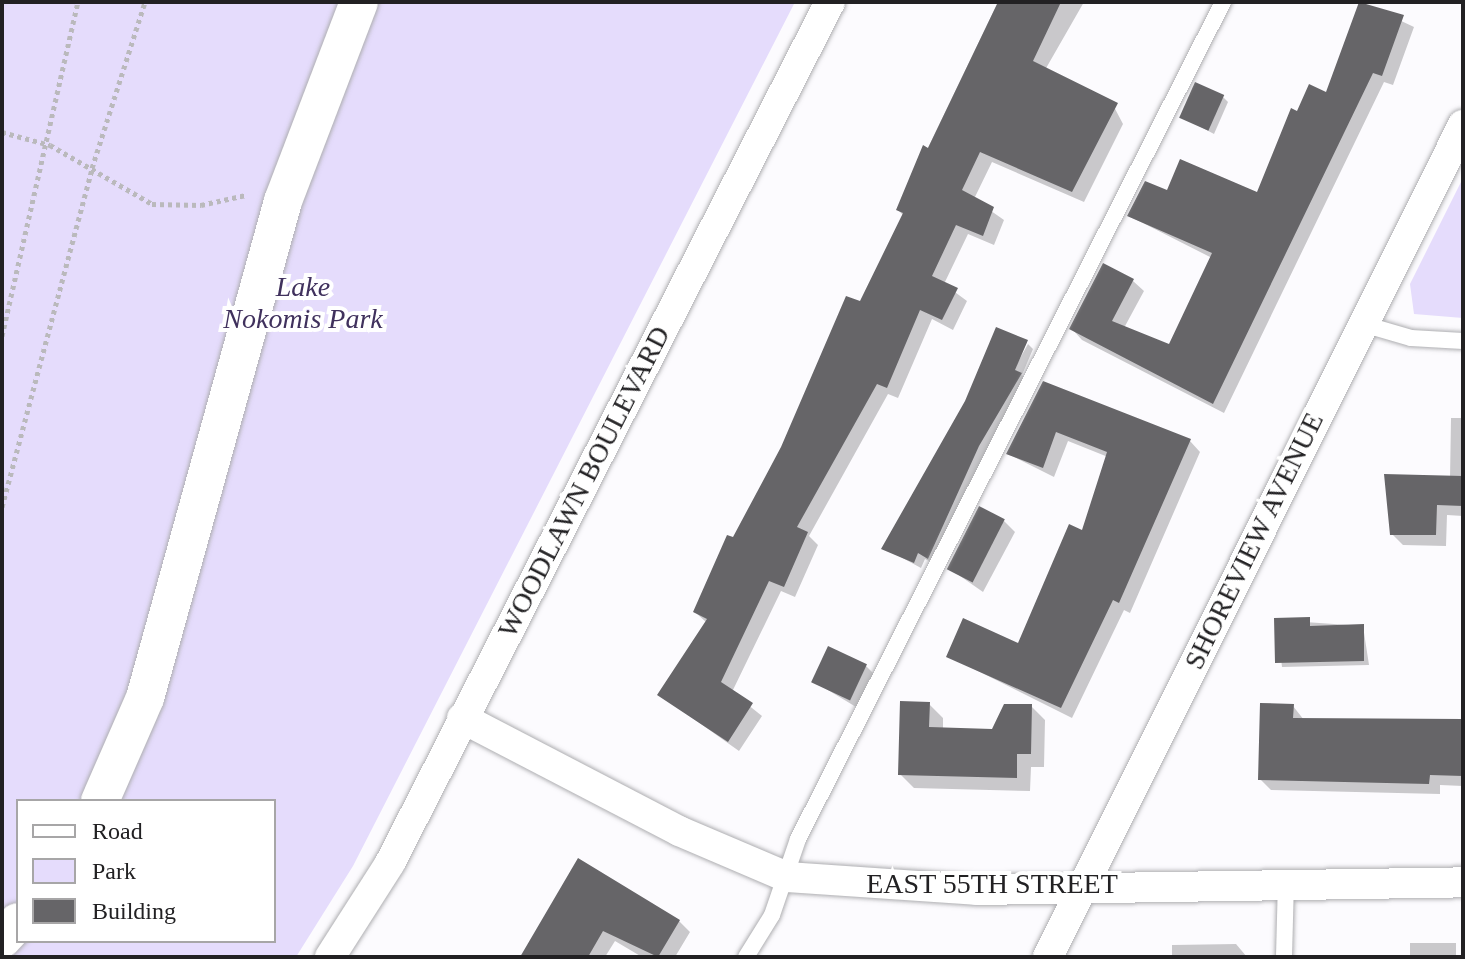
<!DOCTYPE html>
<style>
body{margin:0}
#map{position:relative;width:1465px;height:959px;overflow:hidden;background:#fcfbfe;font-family:"Times New Roman",serif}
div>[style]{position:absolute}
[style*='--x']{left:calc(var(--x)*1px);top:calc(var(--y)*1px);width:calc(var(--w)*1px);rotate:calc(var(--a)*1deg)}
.green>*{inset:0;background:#e5dcfc}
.shadow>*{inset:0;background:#0003;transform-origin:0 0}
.building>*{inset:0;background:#666568;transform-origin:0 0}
.path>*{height:5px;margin-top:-2.5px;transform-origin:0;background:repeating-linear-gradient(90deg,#bab9bc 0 4px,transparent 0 8px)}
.roads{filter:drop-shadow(0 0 2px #aeaeb1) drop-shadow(0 0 2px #aeaeb1)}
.service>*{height:16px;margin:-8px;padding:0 8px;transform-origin:8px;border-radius:8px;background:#fff}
.minor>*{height:30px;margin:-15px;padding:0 15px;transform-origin:15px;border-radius:15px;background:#fff}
.tertiary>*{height:38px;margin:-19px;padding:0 19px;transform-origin:19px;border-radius:19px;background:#fff}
span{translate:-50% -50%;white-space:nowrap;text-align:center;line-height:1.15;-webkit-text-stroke:8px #fff;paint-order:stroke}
.park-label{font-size:28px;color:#40315d;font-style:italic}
.street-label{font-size:28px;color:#222123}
.frame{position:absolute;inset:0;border:4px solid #222123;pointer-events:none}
.legend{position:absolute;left:16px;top:799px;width:260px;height:144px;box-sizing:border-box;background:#fff;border:2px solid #a7a6a7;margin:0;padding:10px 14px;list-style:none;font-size:24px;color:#222123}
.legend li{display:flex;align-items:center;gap:16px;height:40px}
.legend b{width:40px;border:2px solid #a7a6a7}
</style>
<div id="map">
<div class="green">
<i style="clip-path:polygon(evenodd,2px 2px,795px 2px,353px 866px,296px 957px,2px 957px,2px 2px,18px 801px,274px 801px,274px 941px,18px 941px,18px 801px)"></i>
<i style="clip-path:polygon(1463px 178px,1463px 318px,1414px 314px,1410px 284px)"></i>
</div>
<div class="shadow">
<i style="clip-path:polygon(998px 2px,1084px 2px,1045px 70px,1112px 103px,1123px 124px,1084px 202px,992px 162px,974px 199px,1004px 220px,994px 245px,968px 234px,944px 284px,967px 301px,953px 330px,932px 319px,898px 398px,888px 394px,809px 536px,818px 545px,795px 597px,781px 591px,732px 692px,762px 716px,739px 751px,660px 695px,707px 623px,695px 612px,861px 304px,904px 216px,898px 210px)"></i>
<i style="clip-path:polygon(1361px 2px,1414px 27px,1393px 85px,1384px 82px,1224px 413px,1082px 340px,1072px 329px,1133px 281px,1144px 291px,1124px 328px,1170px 347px,1212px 258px,1129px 216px,1168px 193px,1258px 194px,1298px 114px,1327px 95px)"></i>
<i style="clip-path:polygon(1223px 97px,1228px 102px,1214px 134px,1180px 116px)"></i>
<i style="clip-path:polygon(997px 330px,1027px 342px,1009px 378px,1028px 344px,1033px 349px,1022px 375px,1028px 381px,935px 564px,925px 559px,921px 568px,884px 548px,967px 402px)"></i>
<i style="clip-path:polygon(1044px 383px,1190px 441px,1200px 452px,1130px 613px,1124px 610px,1072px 718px,948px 656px,1019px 646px,1083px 533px,1108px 457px,1068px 441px,1054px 477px,1008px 454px)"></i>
<i style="clip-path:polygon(1451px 418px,1463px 418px,1463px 516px,1447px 515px,1446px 546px,1403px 545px,1392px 534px,1450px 478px)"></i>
<i style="clip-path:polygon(1004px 521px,1015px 532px,983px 592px,950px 569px)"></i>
<i style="clip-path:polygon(1276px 620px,1363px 626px,1369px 665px,1282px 667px)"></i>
<i style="clip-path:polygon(866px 666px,877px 677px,861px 710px,813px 681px)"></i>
<i style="clip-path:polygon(929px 704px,943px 718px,943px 729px,993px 731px,1031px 706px,1045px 720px,1044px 767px,1031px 767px,1030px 791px,914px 788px,900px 774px)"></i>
<i style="clip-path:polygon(1293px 706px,1304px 720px,1463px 721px,1463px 786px,1440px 785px,1440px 794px,1271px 790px,1260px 779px)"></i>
<i style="clip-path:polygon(578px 861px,679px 921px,690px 932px,675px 957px,642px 957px,615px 941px,605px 957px,521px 957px)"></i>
<i style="left:1410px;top:943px;width:46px;height:14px"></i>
<i style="clip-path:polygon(1236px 944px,1247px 957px,1172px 957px,1172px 945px)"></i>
</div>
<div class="building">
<i style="clip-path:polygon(998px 2px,1061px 2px,1033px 61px,1118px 103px,1072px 192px,980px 152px,962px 190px,994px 207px,983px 236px,956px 225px,932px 276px,958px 288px,942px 320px,920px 310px,887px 388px,877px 384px,797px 527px,808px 532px,784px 587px,769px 581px,721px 682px,753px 703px,728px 742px,657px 695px,707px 619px,693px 612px,727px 535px,733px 537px,781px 447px,846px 296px,860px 301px,903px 213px,896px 210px,923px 145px,928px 148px)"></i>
<i style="clip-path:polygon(1359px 2px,1404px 15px,1382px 76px,1373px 73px,1213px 404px,1069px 329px,1103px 263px,1134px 279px,1112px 321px,1169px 344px,1212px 253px,1127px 216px,1145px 181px,1167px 190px,1180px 159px,1257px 192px,1291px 108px,1297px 111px,1309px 84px,1326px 92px)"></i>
<i style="left:1195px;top:82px;width:32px;height:39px;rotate:24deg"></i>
<i style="clip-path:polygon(996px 327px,1028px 340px,1015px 370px,1022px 373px,979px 446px,928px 559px,918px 553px,914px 563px,881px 549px,965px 401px)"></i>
<i style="clip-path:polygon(1043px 381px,1191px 439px,1119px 603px,1113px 600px,1061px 708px,946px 657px,963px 618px,1018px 643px,1069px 524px,1082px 530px,1107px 452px,1056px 432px,1043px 468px,1006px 454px)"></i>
<i style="clip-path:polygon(1384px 474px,1463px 476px,1463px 506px,1437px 505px,1436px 535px,1390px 535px)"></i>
<i style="left:979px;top:506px;width:29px;height:71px;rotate:27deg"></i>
<i style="clip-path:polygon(1310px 617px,1310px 626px,1364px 624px,1364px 661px,1275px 663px,1274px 618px)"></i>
<i style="left:828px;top:646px;width:43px;height:40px;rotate:25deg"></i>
<i style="clip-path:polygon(900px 701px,930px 702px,929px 727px,992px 729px,1004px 704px,1032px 704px,1031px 754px,1017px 754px,1017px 778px,898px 775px)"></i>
<i style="clip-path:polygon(1260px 703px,1294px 704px,1293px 718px,1463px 719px,1463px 776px,1430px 775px,1429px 784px,1258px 780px)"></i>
<i style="clip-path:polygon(578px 858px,680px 920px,658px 957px,603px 931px,588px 957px,520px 957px)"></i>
</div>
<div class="path">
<i style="--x:2;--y:132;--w:50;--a:15.2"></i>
<i style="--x:50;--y:145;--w:118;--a:30"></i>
<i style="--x:152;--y:204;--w:49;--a:1.2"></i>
<i style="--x:201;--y:205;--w:46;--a:-12.5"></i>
<i style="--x:2;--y:336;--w:343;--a:-77.2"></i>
<i style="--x:2;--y:507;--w:351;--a:-75.1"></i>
<i style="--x:92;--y:168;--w:174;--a:-72.3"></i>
</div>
<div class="roads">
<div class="service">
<i style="--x:1363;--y:324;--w:50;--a:16.3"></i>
<i style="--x:1411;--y:338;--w:52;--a:3.3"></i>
<i style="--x:746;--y:957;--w:49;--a:-58.2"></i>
<i style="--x:772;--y:915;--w:80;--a:-71.1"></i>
<i style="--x:798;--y:839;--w:939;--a:-63.08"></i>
<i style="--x:1284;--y:957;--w:75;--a:-88.5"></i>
</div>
<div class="minor">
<i style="--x:462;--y:718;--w:245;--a:27.5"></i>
<i style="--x:679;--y:831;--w:117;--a:23.1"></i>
<i style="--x:787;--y:877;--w:189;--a:3.9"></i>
<i style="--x:976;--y:890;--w:487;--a:-0.9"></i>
<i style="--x:330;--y:957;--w:112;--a:-57.4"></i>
<i style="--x:390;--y:863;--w:967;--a:-62.93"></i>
<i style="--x:1048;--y:957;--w:930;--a:-63.49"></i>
</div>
<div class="tertiary">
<i style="--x:100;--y:801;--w:112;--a:-66.4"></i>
<i style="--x:145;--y:698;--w:516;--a:-74.48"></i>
<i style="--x:283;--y:201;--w:213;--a:-69.1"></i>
<i style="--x:2;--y:939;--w:23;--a:-47"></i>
</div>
</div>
<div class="park-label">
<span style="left:303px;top:303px">Lake<br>Nokomis Park</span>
</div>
<div class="street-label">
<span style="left:584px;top:482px;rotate:-63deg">WOODLAWN BOULEVARD</span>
<span style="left:1254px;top:541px;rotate:-64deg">SHOREVIEW AVENUE</span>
<span style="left:992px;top:884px">EAST 55TH STREET</span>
</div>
<div class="frame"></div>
<ul class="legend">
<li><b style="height:10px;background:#fff"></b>Road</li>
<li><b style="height:22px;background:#e5dcfc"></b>Park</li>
<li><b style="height:22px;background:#666568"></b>Building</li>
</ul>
</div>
